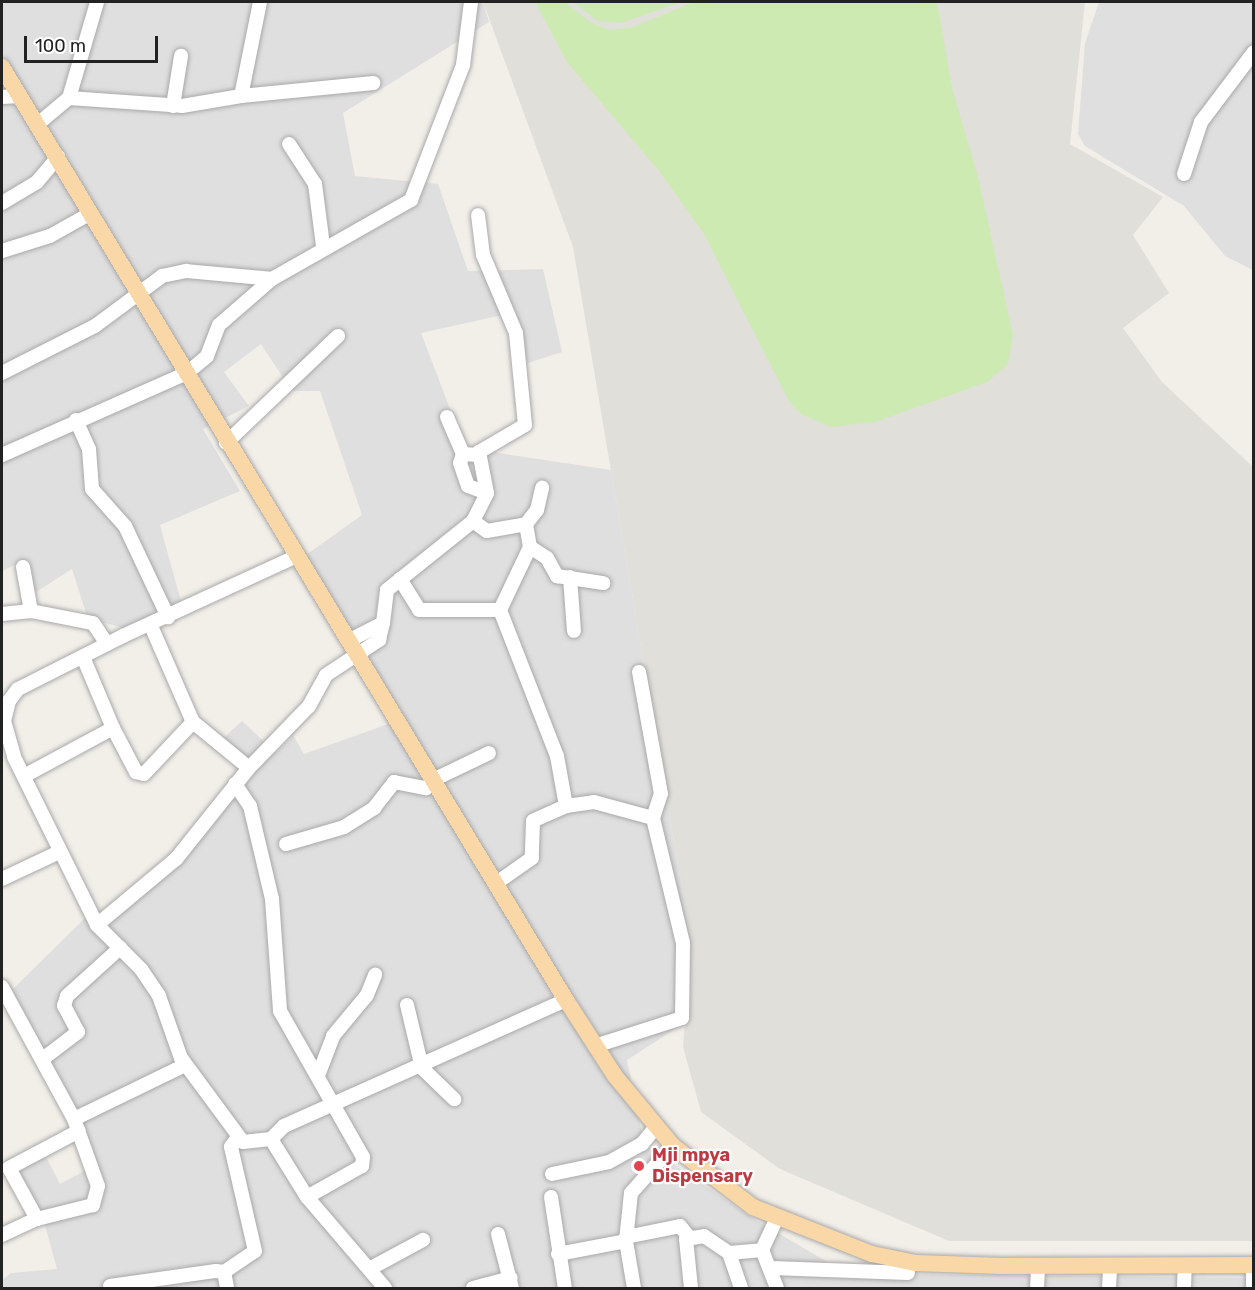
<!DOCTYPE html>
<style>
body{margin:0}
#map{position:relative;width:1255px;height:1290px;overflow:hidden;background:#f2efe9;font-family:Rubik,sans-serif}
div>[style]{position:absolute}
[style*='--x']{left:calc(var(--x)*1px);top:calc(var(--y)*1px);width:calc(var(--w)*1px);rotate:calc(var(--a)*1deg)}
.residential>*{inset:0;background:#e0dfdf}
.airport>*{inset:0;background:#e1dfda}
.grass>*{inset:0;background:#cceab1}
.roads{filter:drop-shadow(0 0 2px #a9a9a9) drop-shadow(0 0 2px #a9a9a9)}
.minor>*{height:14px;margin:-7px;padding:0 7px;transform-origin:7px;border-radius:7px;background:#fff}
.major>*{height:16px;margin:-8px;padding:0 8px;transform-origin:8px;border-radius:8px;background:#fad7a6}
.dots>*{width:16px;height:16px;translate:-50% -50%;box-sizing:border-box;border:3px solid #fff;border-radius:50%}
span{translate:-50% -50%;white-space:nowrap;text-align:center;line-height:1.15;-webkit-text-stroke:4.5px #fff;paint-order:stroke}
.health-label{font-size:18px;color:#be3a42;font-weight:700}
.left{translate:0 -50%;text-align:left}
.frame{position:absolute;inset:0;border:3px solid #222;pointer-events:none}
.scale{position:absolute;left:24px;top:36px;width:134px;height:27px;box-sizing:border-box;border:3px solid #222;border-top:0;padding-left:8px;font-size:18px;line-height:21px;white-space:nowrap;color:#222;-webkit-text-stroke:4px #fff;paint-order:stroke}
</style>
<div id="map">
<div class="residential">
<i style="clip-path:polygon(2px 2px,483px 2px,489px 22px,343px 113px,355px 176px,438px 184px,468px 271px,543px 269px,562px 352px,528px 363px,507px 314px,421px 333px,465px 448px,611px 470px,691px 941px,689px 1020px,627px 1060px,644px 1144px,752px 1218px,836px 1267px,881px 1274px,1253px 1278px,1253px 1288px,154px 1288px,153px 1279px,121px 1288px,2px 1288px,2px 1280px,11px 1273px,57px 1269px,43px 1218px,19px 1172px,43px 1151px,60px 1184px,92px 1167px,11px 991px,86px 917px,96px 930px,253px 776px,219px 742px,242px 721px,276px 753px,293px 735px,304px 754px,405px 718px,306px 555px,362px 515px,320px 391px,292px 391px,261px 344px,224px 372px,249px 406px,203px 429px,240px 491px,160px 525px,182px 605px,134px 630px,88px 619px,72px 569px,25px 599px,19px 563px,2px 571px)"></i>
<i style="clip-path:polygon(1099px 2px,1253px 2px,1253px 270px,1225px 256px,1184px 206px,1085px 146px,1078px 134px,1085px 43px)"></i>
</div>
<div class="airport">
<i style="clip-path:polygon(483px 2px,1085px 2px,1070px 144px,1163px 197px,1133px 235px,1169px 293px,1123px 328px,1162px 382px,1253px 467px,1253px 1241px,949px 1241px,780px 1169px,701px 1112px,683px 1047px,691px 941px,573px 247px)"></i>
</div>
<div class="grass">
<i style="clip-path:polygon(535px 2px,565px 2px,590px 22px,610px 30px,633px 27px,694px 2px,937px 2px,952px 88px,978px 177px,1013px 335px,1008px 364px,987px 382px,875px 422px,831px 427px,801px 414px,789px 401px,704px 234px,660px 172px,567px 62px)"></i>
<i style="clip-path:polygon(573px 2px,681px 2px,621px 23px,598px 21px)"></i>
</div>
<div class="roads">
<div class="minor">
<i style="--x:260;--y:2;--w:96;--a:101.4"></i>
<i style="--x:241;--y:96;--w:133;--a:-5.6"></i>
<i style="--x:2;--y:97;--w:18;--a:-3"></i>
<i style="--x:69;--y:98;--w:113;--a:4"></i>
<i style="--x:182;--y:106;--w:60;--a:-9.6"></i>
<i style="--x:173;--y:106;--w:51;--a:-80.9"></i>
<i style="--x:39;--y:123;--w:39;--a:-40"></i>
<i style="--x:69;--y:98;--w:100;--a:-73.7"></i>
<i style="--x:289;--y:144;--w:48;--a:57"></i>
<i style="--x:315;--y:184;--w:63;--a:82.6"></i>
<i style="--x:1184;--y:174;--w:55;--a:-71.9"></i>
<i style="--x:1201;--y:122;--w:88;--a:-52.9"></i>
<i style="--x:2;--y:203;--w:41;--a:-31"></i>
<i style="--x:37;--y:182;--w:33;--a:-50"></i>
<i style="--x:2;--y:251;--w:50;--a:-17.4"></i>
<i style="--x:50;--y:236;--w:47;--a:-29.3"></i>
<i style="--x:2;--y:373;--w:104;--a:-26.8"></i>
<i style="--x:95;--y:326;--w:84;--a:-36.7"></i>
<i style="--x:162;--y:276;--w:25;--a:-12"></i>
<i style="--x:186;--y:271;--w:86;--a:5.3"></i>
<i style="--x:447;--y:417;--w:40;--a:66.6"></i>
<i style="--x:463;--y:454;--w:15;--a:4"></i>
<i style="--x:76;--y:420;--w:32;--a:66"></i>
<i style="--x:89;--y:449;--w:40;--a:85.7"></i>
<i style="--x:92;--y:489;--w:50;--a:48.3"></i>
<i style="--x:125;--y:526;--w:101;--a:64.7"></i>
<i style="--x:226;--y:443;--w:155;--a:-43.7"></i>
<i style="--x:463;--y:454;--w:9;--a:108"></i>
<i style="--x:460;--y:463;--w:24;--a:71"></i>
<i style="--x:468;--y:486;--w:20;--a:20"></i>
<i style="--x:2;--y:455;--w:202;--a:-23.9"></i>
<i style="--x:187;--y:373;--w:26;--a:-40"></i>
<i style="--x:207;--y:356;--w:33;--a:-69"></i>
<i style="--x:219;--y:325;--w:70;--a:-41"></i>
<i style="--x:272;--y:279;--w:160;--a:-29.6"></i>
<i style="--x:411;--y:200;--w:145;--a:-68.9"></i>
<i style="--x:463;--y:65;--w:64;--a:-82.8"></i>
<i style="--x:473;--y:521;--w:17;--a:36"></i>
<i style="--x:487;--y:531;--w:40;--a:-10"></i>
<i style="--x:530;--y:547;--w:20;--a:33"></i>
<i style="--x:547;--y:558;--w:21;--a:61"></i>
<i style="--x:557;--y:576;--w:47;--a:8.7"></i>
<i style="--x:297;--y:556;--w:192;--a:155.3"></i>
<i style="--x:123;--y:636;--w:118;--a:153.2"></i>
<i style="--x:18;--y:689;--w:15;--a:127"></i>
<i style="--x:9;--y:701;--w:21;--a:104"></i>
<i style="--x:4;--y:721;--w:37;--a:74"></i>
<i style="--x:14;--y:757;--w:187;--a:63.7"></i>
<i style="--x:97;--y:925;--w:62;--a:45"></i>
<i style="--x:141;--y:969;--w:32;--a:56"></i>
<i style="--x:159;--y:996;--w:66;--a:70.5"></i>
<i style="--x:181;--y:1058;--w:104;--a:53.6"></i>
<i style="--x:243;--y:1142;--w:28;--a:-6"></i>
<i style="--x:271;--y:1139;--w:18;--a:-45"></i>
<i style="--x:284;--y:1126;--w:309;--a:-24.1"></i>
<i style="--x:23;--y:567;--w:45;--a:79.7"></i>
<i style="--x:570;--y:577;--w:54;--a:85.8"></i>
<i style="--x:400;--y:579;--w:36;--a:58"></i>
<i style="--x:419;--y:610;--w:81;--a:0"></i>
<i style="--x:500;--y:610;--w:157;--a:68.7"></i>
<i style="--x:557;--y:756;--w:51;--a:79.8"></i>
<i style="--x:566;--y:806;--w:36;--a:156"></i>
<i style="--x:533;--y:821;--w:37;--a:92"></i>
<i style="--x:532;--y:858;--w:45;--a:144.9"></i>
<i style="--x:500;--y:610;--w:70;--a:-64.5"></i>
<i style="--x:530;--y:547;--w:23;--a:-100"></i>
<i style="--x:526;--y:524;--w:18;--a:-52"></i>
<i style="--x:537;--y:510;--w:23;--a:-77"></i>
<i style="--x:2;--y:614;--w:29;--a:-6"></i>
<i style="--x:31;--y:611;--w:63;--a:11"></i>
<i style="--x:93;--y:623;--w:25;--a:56"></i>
<i style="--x:151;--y:626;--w:105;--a:66.4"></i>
<i style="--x:348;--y:641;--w:39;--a:-27"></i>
<i style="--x:383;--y:623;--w:33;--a:-83"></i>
<i style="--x:387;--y:590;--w:110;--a:-38.7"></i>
<i style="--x:473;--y:521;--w:31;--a:-63"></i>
<i style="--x:487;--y:493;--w:42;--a:-101"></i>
<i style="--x:479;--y:452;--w:53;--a:-30.4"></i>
<i style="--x:525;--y:425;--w:92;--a:-95.6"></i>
<i style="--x:516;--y:333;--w:85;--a:-112.9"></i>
<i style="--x:483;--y:255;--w:40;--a:-97.1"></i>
<i style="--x:83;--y:657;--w:77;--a:67.1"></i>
<i style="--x:24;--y:776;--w:101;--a:-28.3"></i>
<i style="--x:113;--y:728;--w:50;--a:62.4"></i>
<i style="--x:136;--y:772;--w:8;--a:14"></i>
<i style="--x:144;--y:774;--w:71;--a:-46.7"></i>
<i style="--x:193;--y:722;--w:72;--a:39.4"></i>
<i style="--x:433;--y:780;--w:62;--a:-25.7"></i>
<i style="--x:235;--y:784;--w:27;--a:56"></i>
<i style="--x:250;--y:806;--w:96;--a:76.7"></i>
<i style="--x:272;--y:899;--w:112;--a:85.9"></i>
<i style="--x:280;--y:1011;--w:168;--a:60.4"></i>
<i style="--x:363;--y:1157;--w:9;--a:96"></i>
<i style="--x:362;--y:1166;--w:63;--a:150.6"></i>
<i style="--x:307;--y:1197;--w:120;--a:49.4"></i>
<i style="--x:566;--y:806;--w:28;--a:-8"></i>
<i style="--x:594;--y:802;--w:61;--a:15.2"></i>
<i style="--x:286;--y:844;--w:60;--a:-16.3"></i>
<i style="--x:344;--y:827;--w:36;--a:-32"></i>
<i style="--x:374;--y:808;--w:33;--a:-52"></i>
<i style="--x:394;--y:782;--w:33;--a:11"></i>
<i style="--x:2;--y:879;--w:63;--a:-25.3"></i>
<i style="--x:97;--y:925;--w:103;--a:-39.9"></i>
<i style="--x:176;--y:859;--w:117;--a:-51.3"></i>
<i style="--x:249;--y:768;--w:86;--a:-45.9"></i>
<i style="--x:309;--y:706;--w:35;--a:-61"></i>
<i style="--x:326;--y:675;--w:64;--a:-33.4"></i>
<i style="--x:379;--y:640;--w:17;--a:-77"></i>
<i style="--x:2;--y:987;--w:150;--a:61.4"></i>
<i style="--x:74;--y:1119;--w:71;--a:70.3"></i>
<i style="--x:98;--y:1186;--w:20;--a:105"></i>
<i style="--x:93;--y:1205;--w:58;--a:166"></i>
<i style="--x:407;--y:1005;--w:65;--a:76.6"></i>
<i style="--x:422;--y:1068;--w:45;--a:44.1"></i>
<i style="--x:595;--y:1046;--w:91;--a:-17.8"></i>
<i style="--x:682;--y:1018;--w:75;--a:-89.2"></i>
<i style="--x:683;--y:943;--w:129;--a:-103.5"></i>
<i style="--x:653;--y:818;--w:25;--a:-72"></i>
<i style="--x:661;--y:794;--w:124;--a:-100.2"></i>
<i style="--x:44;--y:1058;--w:43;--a:-37.4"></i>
<i style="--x:78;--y:1032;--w:30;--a:-118"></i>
<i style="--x:64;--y:1006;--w:10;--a:-73"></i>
<i style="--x:67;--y:996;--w:72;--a:-42.2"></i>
<i style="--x:319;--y:1073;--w:40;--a:-69"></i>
<i style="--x:333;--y:1036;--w:53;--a:-50.3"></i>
<i style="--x:367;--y:995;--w:22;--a:-68"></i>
<i style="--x:74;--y:1119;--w:123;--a:-25.9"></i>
<i style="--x:271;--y:1139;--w:68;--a:58.2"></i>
<i style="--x:552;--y:1174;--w:58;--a:-11.9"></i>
<i style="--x:609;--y:1162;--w:38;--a:-29"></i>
<i style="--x:642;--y:1144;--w:21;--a:-51"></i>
<i style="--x:551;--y:1197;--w:92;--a:81.3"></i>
<i style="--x:498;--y:1234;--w:56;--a:75.5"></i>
<i style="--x:2;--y:1235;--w:38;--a:-25"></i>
<i style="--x:37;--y:1219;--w:58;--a:-118.8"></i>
<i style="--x:9;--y:1168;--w:79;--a:-27.9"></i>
<i style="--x:626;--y:1237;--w:55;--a:-11.5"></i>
<i style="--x:680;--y:1226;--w:14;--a:51"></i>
<i style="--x:729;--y:1253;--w:33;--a:-5"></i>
<i style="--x:558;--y:1254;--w:69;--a:-10.8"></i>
<i style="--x:1253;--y:1265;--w:23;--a:90"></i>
<i style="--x:373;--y:1267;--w:57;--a:-28.4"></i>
<i style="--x:772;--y:1268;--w:136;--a:2.1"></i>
<i style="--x:224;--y:1272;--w:37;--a:-34"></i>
<i style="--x:255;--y:1251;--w:107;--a:-103"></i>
<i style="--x:231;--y:1147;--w:11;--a:-56"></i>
<i style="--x:110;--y:1286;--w:107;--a:-8.1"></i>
<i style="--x:216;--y:1271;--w:8;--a:7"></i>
<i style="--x:224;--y:1272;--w:16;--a:79"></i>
<i style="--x:473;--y:1288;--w:39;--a:-15"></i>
<i style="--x:634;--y:1288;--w:48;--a:-99.7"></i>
<i style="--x:626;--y:1241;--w:48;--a:-84.1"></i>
<i style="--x:631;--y:1193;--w:63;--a:-48.2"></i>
<i style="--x:691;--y:1288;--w:49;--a:-95.8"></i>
<i style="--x:686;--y:1239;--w:18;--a:-9"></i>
<i style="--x:704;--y:1236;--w:30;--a:34"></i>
<i style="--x:729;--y:1253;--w:37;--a:71"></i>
<i style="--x:777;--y:1288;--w:41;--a:-111.5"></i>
<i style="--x:762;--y:1250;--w:35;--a:-65"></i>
<i style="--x:1037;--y:1288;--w:22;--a:-87"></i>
<i style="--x:1109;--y:1288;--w:22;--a:-87"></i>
<i style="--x:1184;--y:1288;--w:23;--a:-88"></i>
</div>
<div class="major">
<i style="--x:2;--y:67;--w:1090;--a:58.85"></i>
<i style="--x:566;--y:1000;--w:90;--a:57.2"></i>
<i style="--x:615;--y:1076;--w:91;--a:50.4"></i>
<i style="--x:673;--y:1146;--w:101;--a:37.3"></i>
<i style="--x:753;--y:1207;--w:128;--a:21.6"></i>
<i style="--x:872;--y:1254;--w:45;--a:11.6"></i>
<i style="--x:916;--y:1263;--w:87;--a:2"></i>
<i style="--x:1003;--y:1266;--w:251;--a:-0.2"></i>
</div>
</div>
<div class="dots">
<i style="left:639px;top:1166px;background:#e0444e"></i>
</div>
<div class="health-label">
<span class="left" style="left:652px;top:1166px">Mji mpya<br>Dispensary</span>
</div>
<div class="frame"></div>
<div class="scale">100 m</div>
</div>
